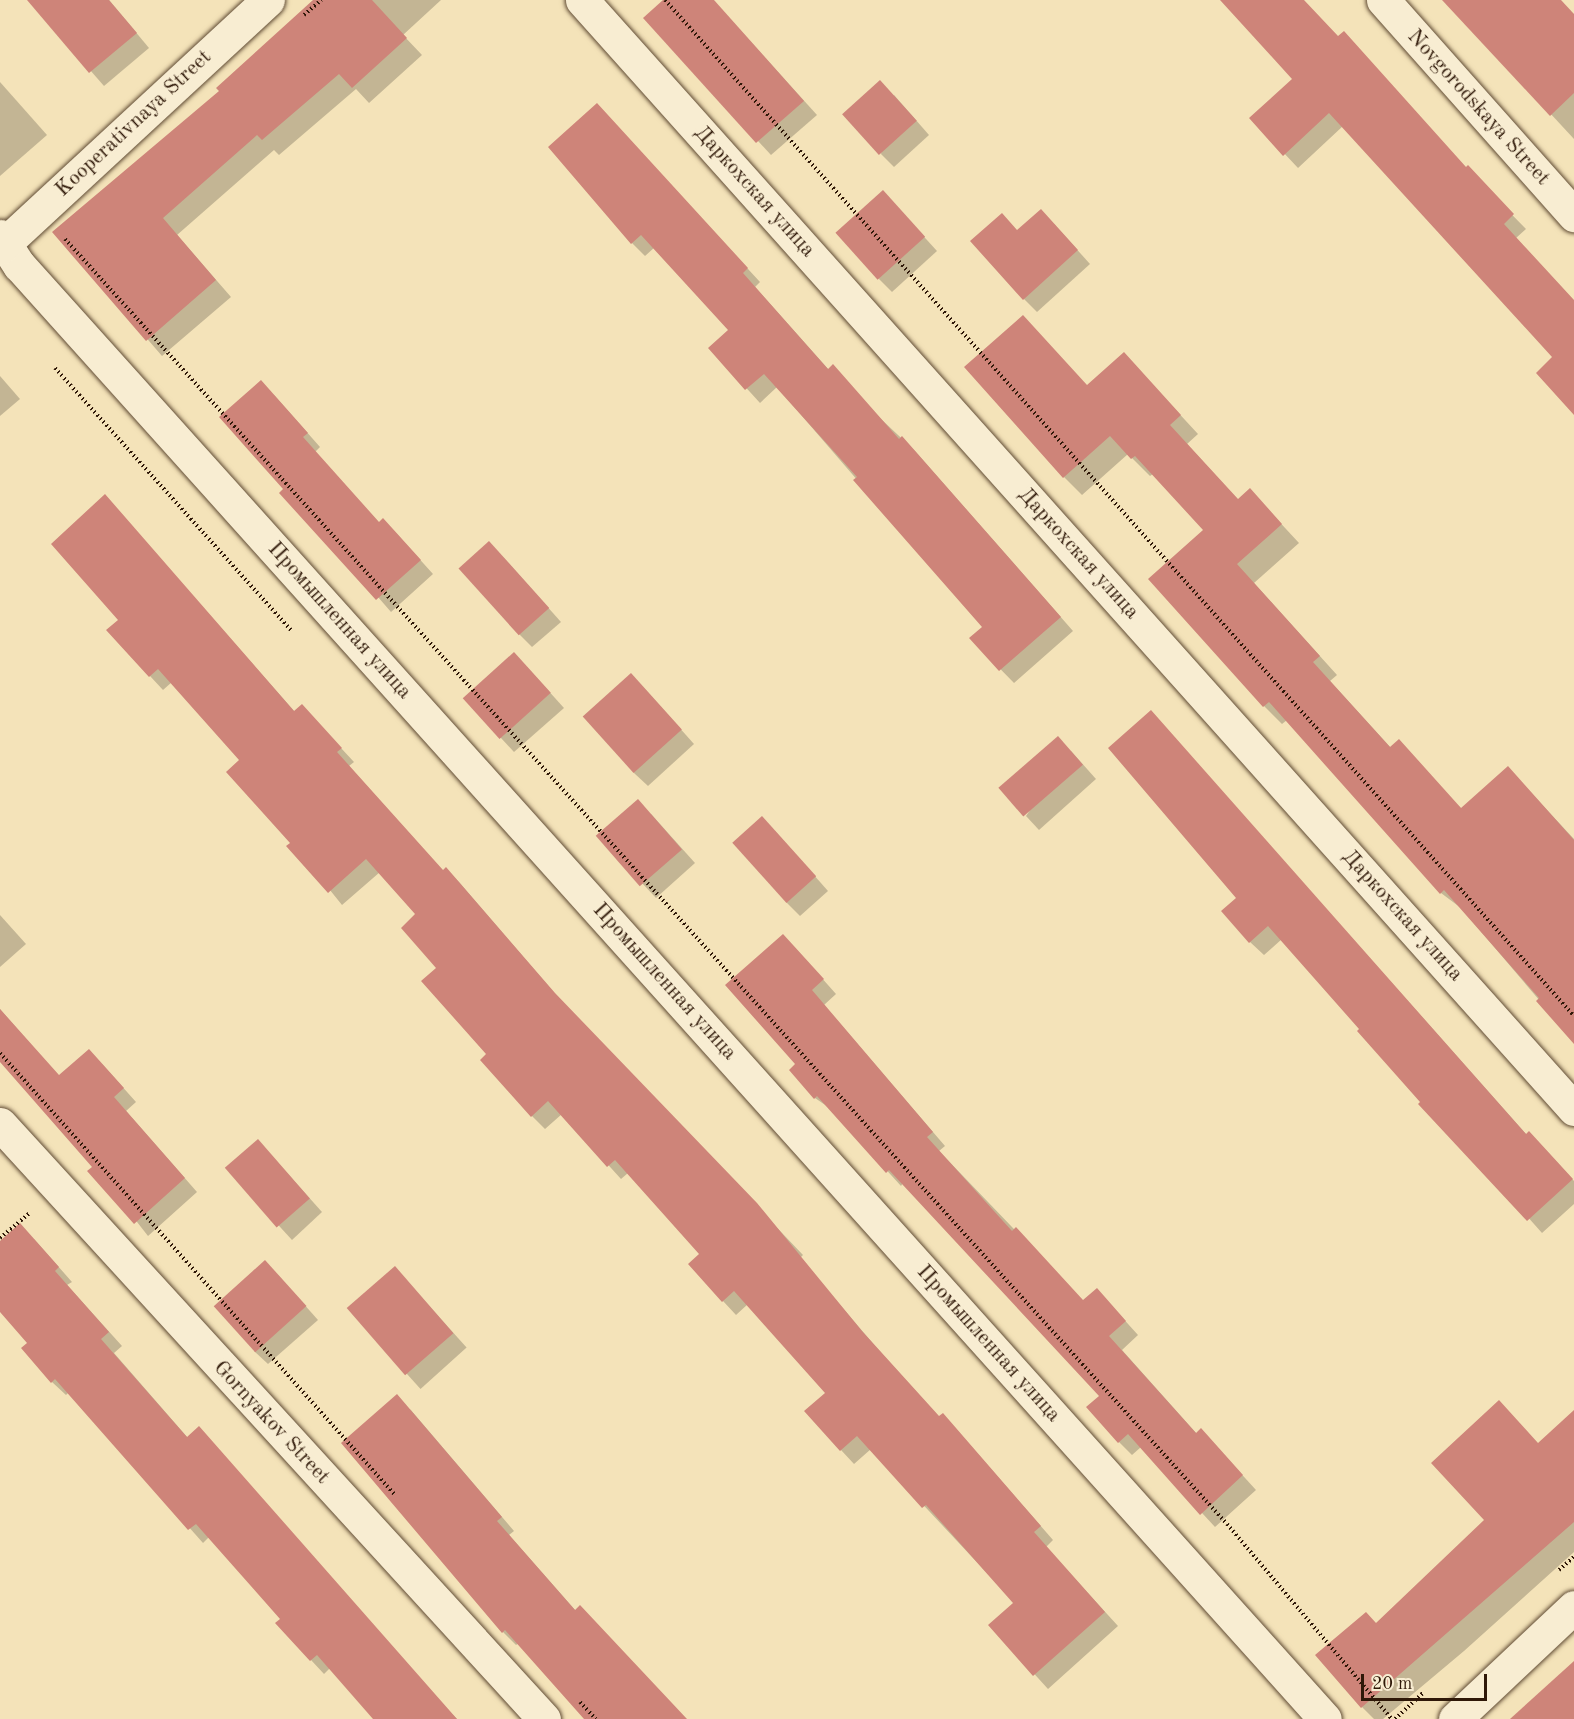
<!DOCTYPE html>
<meta charset="utf-8">
<style>
body{margin:0}
#map{position:relative;width:1574px;height:1719px;overflow:hidden;background:#f4e3b9;font-family:"Old Standard TT",serif}
div>[style]{position:absolute}
[style*='--x']{left:calc(var(--x)*1px);top:calc(var(--y)*1px);width:calc(var(--w)*1px);rotate:calc(var(--a)*1deg)}
.shadow>*{inset:0;background:#0003;transform-origin:0 0}
.building>*{inset:0;background:#ce8479;transform-origin:0 0}
.path>*{height:4px;margin-top:-2px;transform-origin:0;background:repeating-linear-gradient(90deg,#2f1808 0 1.5px,transparent 0 4.5px)}
.roads{filter:drop-shadow(0 0 2px #604b34) drop-shadow(0 0 2px #604b34)}
.minor>*{height:33px;margin:-16.5px;padding:0 16.5px;transform-origin:16.5px;border-radius:16.5px;background:#f8edd2}
span{translate:-50% -50%;white-space:nowrap;text-align:center;line-height:1.15;-webkit-text-stroke:5px #f8edd2;paint-order:stroke}
.street-label{font-size:21px;color:#2f1808}
.scale{position:absolute;left:1361px;top:1674px;width:126px;height:27px;box-sizing:border-box;border:3px solid #2f1808;border-top:0;padding-left:8px;font-size:18px;line-height:21px;white-space:nowrap;color:#2f1808;-webkit-text-stroke:4px #f8edd2;paint-order:stroke}
</style>
<div id="map">
<div class="shadow">
<i style="clip-path:polygon(39px 0,109px 0,149px 48px,104px 86px,33px 5px)"></i>
<i style="clip-path:polygon(316px 0,441px 0,403px 35px,422px 55px,369px 103px,356px 89px,279px 155px,274px 150px,177px 235px,231px 297px,162px 356px,55px 232px,221px 91px)"></i>
<i style="clip-path:polygon(666px 0,713px 0,817px 115px,771px 155px,645px 18px)"></i>
<i style="clip-path:polygon(1223px 0,1301px 0,1526px 229px,1516px 238px,1574px 301px,1574px 412px,1555px 357px,1343px 126px,1298px 168px,1251px 118px,1294px 79px)"></i>
<i style="clip-path:polygon(1445px 0,1560px 0,1574px 15px,1574px 139px)"></i>
<i style="clip-path:polygon(0 82px,47px 135px,0 176px)"></i>
<i style="clip-path:polygon(894px 95px,929px 135px,894px 167px,881px 154px)"></i>
<i style="clip-path:polygon(610px 119px,760px 282px,755px 287px,829px 370px,915px 451px,1073px 631px,1014px 683px,971px 639px,984px 627px,777px 387px,760px 403px,710px 348px,730px 330px,655px 247px,645px 256px,632px 243px)"></i>
<i style="clip-path:polygon(896px 206px,937px 251px,892px 292px,879px 279px)"></i>
<i style="clip-path:polygon(1054px 224px,1090px 264px,1037px 312px,1024px 299px,1018px 231px)"></i>
<i style="clip-path:polygon(1124px 354px,1198px 434px,1187px 444px,1238px 500px,1250px 490px,1299px 543px,1254px 583px,1337px 675px,1330px 681px,1391px 748px,1462px 809px,1508px 768px,1574px 839px,1574px 1041px,1461px 908px,1441px 893px,1287px 720px,1282px 724px,1264px 706px,1205px 531px,1153px 474px,1150px 476px,1128px 454px,1082px 495px,1064px 477px,1087px 387px)"></i>
<i style="clip-path:polygon(0 376px,20px 399px,0 416px)"></i>
<i style="clip-path:polygon(274px 395px,320px 447px,315px 452px,379px 523px,396px 533px,433px 574px,391px 612px,285px 490px)"></i>
<i style="clip-path:polygon(105px 496px,295px 712px,315px 720px,354px 762px,349px 766px,443px 871px,446px 869px,459px 882px,568px 1009px,803px 1255px,800px 1258px,876px 1347px,940px 1418px,956px 1429px,1053px 1540px,1046px 1547px,1118px 1626px,1048px 1689px,990px 1625px,1015px 1603px,871px 1449px,854px 1464px,841px 1450px,806px 1411px,827px 1393px,748px 1304px,736px 1315px,723px 1301px,690px 1265px,701px 1254px,628px 1173px,621px 1179px,562px 1114px,545px 1129px,532px 1116px,488px 1055px,438px 968px,417px 915px,380px 872px,342px 905px,292px 843px,241px 760px,172px 682px,163px 690px,150px 676px,120px 620px)"></i>
<i style="clip-path:polygon(503px 557px,561px 622px,532px 647px,519px 634px)"></i>
<i style="clip-path:polygon(527px 667px,564px 708px,514px 752px,464px 698px)"></i>
<i style="clip-path:polygon(644px 688px,694px 744px,648px 786px,634px 773px)"></i>
<i style="clip-path:polygon(1151px 712px,1527px 1135px,1543px 1147px,1574px 1181px,1574px 1204px,1542px 1233px,1282px 939px,1264px 955px,1250px 942px,1238px 898px)"></i>
<i style="clip-path:polygon(1071px 751px,1096px 779px,1039px 830px,1026px 816px)"></i>
<i style="clip-path:polygon(651px 814px,695px 863px,656px 898px,598px 836px)"></i>
<i style="clip-path:polygon(775px 831px,828px 891px,800px 916px,787px 903px)"></i>
<i style="clip-path:polygon(0 915px,26px 944px,0 967px)"></i>
<i style="clip-path:polygon(796px 949px,836px 994px,824px 1005px,945px 1146px,939px 1151px,1084px 1302px,1110px 1304px,1138px 1335px,1122px 1350px,1197px 1434px,1214px 1444px,1256px 1490px,1215px 1527px,1141px 1447px,1132px 1455px,1119px 1442px,1088px 1407px,1101px 1396px,903px 1183px,901px 1186px,831px 1109px,815px 1098px,798px 1064px)"></i>
<i style="clip-path:polygon(0 1009px,59px 1077px,102px 1064px,136px 1102px,126px 1111px,197px 1192px,148px 1236px,94px 1167px,0 1061px)"></i>
<i style="clip-path:polygon(271px 1155px,322px 1212px,292px 1240px,227px 1169px)"></i>
<i style="clip-path:polygon(34px 1239px,72px 1282px,67px 1285px,122px 1346px,114px 1353px,188px 1438px,457px 1719px,374px 1719px,330px 1668px,324px 1674px,311px 1660px,278px 1623px,282px 1619px,209px 1537px,203px 1543px,69px 1392px,66px 1395px,52px 1382px,23px 1348px,29px 1343px,0 1310px,0 1243px)"></i>
<i style="left:395px;top:1268px;width:107px;height:62px;rotate:48deg"></i>
<i style="clip-path:polygon(278px 1275px,318px 1320px,268px 1364px,254px 1351px)"></i>
<i style="clip-path:polygon(410px 1409px,514px 1531px,509px 1535px,576px 1611px,685px 1719px,588px 1719px,519px 1643px,516px 1645px,503px 1632px)"></i>
<i style="clip-path:polygon(1574px 1412px,1574px 1552px,1464px 1651px,1383px 1719px,1374px 1719px,1362px 1707px,1376px 1624px,1486px 1520px,1539px 1444px)"></i>
</div>
<div class="building">
<i style="clip-path:polygon(27px 0,109px 0,137px 33px,89px 73px)"></i>
<i style="clip-path:polygon(313px 0,372px 0,407px 38px,352px 88px,339px 74px,262px 140px,257px 135px,163px 218px,216px 280px,146px 341px,52px 232px,219px 91px,216px 88px)"></i>
<i style="clip-path:polygon(663px 0,714px 0,804px 101px,756px 143px,643px 18px)"></i>
<i style="clip-path:polygon(1220px 0,1304px 0,1338px 36px,1344px 31px,1466px 167px,1468px 165px,1514px 214px,1504px 224px,1574px 300px,1574px 415px,1536px 373px,1552px 357px,1329px 113px,1283px 156px,1249px 118px,1292px 79px)"></i>
<i style="clip-path:polygon(1442px 0,1561px 0,1574px 14px,1574px 93px,1550px 116px)"></i>
<i style="left:880px;top:80px;width:55px;height:51px;rotate:48deg"></i>
<i style="clip-path:polygon(597px 103px,748px 268px,743px 273px,828px 369px,833px 364px,899px 439px,902px 436px,1061px 617px,999px 671px,969px 638px,982px 627px,853px 480px,857px 477px,764px 374px,745px 390px,708px 348px,728px 330px,641px 235px,631px 244px,548px 147px)"></i>
<i style="left:883px;top:190px;width:63px;height:64px;rotate:48deg"></i>
<i style="clip-path:polygon(1041px 209px,1078px 250px,1023px 300px,970px 241px,1002px 213px,1017px 230px)"></i>
<i style="clip-path:polygon(1023px 315px,1087px 385px,1124px 352px,1181px 415px,1170px 425px,1238px 499px,1250px 488px,1282px 524px,1237px 564px,1320px 656px,1313px 662px,1390px 747px,1399px 739px,1461px 808px,1508px 766px,1574px 840px,1574px 1044px,1536px 1001px,1539px 998px,1444px 890px,1440px 894px,1269px 702px,1263px 707px,1148px 579px,1203px 530px,1135px 456px,1131px 459px,1110px 436px,1063px 478px,964px 367px)"></i>
<i style="clip-path:polygon(261px 380px,308px 433px,303px 437px,379px 522px,383px 518px,421px 560px,376px 600px,279px 493px,283px 489px,219px 417px)"></i>
<i style="clip-path:polygon(105px 494px,294px 711px,302px 704px,342px 748px,337px 752px,443px 870px,446px 867px,555px 993px,757px 1203px,862px 1331px,939px 1416px,943px 1413px,1041px 1526px,1034px 1532px,1105px 1612px,1033px 1676px,988px 1625px,1013px 1603px,926px 1505px,922px 1508px,857px 1436px,840px 1451px,804px 1411px,825px 1393px,734px 1291px,722px 1302px,688px 1264px,699px 1254px,615px 1160px,607px 1167px,548px 1101px,531px 1117px,480px 1060px,486px 1054px,421px 981px,436px 968px,401px 928px,415px 914px,366px 859px,328px 893px,286px 846px,290px 843px,226px 772px,239px 760px,158px 669px,149px 677px,106px 630px,118px 620px,51px 544px)"></i>
<i style="left:489px;top:541px;width:90px;height:41px;rotate:48deg"></i>
<i style="left:514px;top:652px;width:55px;height:69px;rotate:48deg"></i>
<i style="left:631px;top:673px;width:76px;height:65px;rotate:48deg"></i>
<i style="clip-path:polygon(1151px 710px,1526px 1134px,1529px 1131px,1573px 1179px,1527px 1221px,1418px 1104px,1420px 1102px,1357px 1031px,1359px 1029px,1268px 926px,1249px 943px,1221px 911px,1236px 898px,1108px 748px)"></i>
<i style="left:1058px;top:736px;width:38px;height:79px;rotate:49deg"></i>
<i style="left:638px;top:799px;width:67px;height:56px;rotate:49deg"></i>
<i style="left:762px;top:816px;width:81px;height:40px;rotate:48deg"></i>
<i style="clip-path:polygon(783px 934px,824px 979px,812px 990px,933px 1132px,927px 1137px,1012px 1231px,1016px 1227px,1083px 1300px,1097px 1288px,1126px 1321px,1109px 1336px,1196px 1433px,1201px 1428px,1243px 1475px,1200px 1515px,1128px 1434px,1118px 1443px,1086px 1407px,1099px 1396px,889px 1170px,886px 1173px,817px 1096px,814px 1099px,789px 1070px,795px 1064px,725px 985px)"></i>
<i style="clip-path:polygon(0 1009px,59px 1075px,89px 1049px,124px 1088px,114px 1097px,185px 1178px,134px 1224px,87px 1171px,92px 1167px,0 1062px)"></i>
<i style="left:258px;top:1139px;width:79px;height:44px;rotate:49deg"></i>
<i style="clip-path:polygon(20px 1223px,59px 1267px,55px 1271px,109px 1332px,101px 1339px,187px 1437px,199px 1426px,457px 1719px,373px 1719px,317px 1655px,310px 1661px,275px 1623px,280px 1619px,196px 1524px,188px 1530px,55px 1379px,51px 1383px,21px 1348px,27px 1343px,0 1312px,0 1241px)"></i>
<i style="left:265px;top:1260px;width:62px;height:69px;rotate:48deg"></i>
<i style="left:395px;top:1266px;width:89px;height:64px;rotate:49deg"></i>
<i style="clip-path:polygon(397px 1394px,502px 1517px,497px 1521px,575px 1610px,580px 1605px,687px 1719px,584px 1719px,505px 1630px,502px 1633px,341px 1443px)"></i>
<i style="clip-path:polygon(1499px 1400px,1538px 1443px,1574px 1410px,1574px 1522px,1361px 1708px,1315px 1655px,1366px 1612px,1376px 1623px,1484px 1520px,1431px 1463px)"></i>
<i style="clip-path:polygon(1574px 1661px,1574px 1719px,1510px 1719px)"></i>
</div>
<div class="path">
<i style="--x:665;--y:0;--w:1363;--a:48.18"></i>
<i style="--x:304;--y:15;--w:23;--a:-41"></i>
<i style="--x:65;--y:239;--w:1732;--a:47.88"></i>
<i style="--x:1227;--y:1524;--w:255;--a:49.8"></i>
<i style="--x:55;--y:368;--w:353;--a:48"></i>
<i style="--x:0;--y:1053;--w:593;--a:48.21"></i>
<i style="--x:0;--y:1238;--w:38;--a:-40"></i>
<i style="--x:1559;--y:1570;--w:20;--a:-41"></i>
<i style="--x:580;--y:1702;--w:23;--a:47"></i>
<i style="--x:1395;--y:1719;--w:40;--a:-43"></i>
</div>
<div class="roads">
<div class="minor">
<i style="--x:582;--y:0;--w:1488;--a:48.19"></i>
<i style="--x:1383;--y:0;--w:288;--a:48.4"></i>
<i style="--x:0;--y:236;--w:35;--a:57"></i>
<i style="--x:19;--y:265;--w:1954;--a:48.07"></i>
<i style="--x:0;--y:248;--w:365;--a:-42.8"></i>
<i style="--x:0;--y:1124;--w:806;--a:47.56"></i>
<i style="--x:1455;--y:1719;--w:163;--a:-43.3"></i>
</div>
</div>
<div class="street-label">
<span style="left:1478px;top:108px;rotate:48deg">Novgorodskaya Street</span>
<span style="left:134px;top:124px;rotate:-43deg">Kooperativnaya Street</span>
<span style="left:754px;top:192px;rotate:48deg">Даркохская улица</span>
<span style="left:1078px;top:554px;rotate:48deg">Даркохская улица</span>
<span style="left:339px;top:621px;rotate:48deg">Промышленная улица</span>
<span style="left:1402px;top:916px;rotate:48deg">Даркохская улица</span>
<span style="left:664px;top:982px;rotate:48deg">Промышленная улица</span>
<span style="left:988px;top:1344px;rotate:48deg">Промышленная улица</span>
<span style="left:271px;top:1423px;rotate:47deg">Gornyakov Street</span>
</div>
<div class="scale">20 m</div>
</div>
